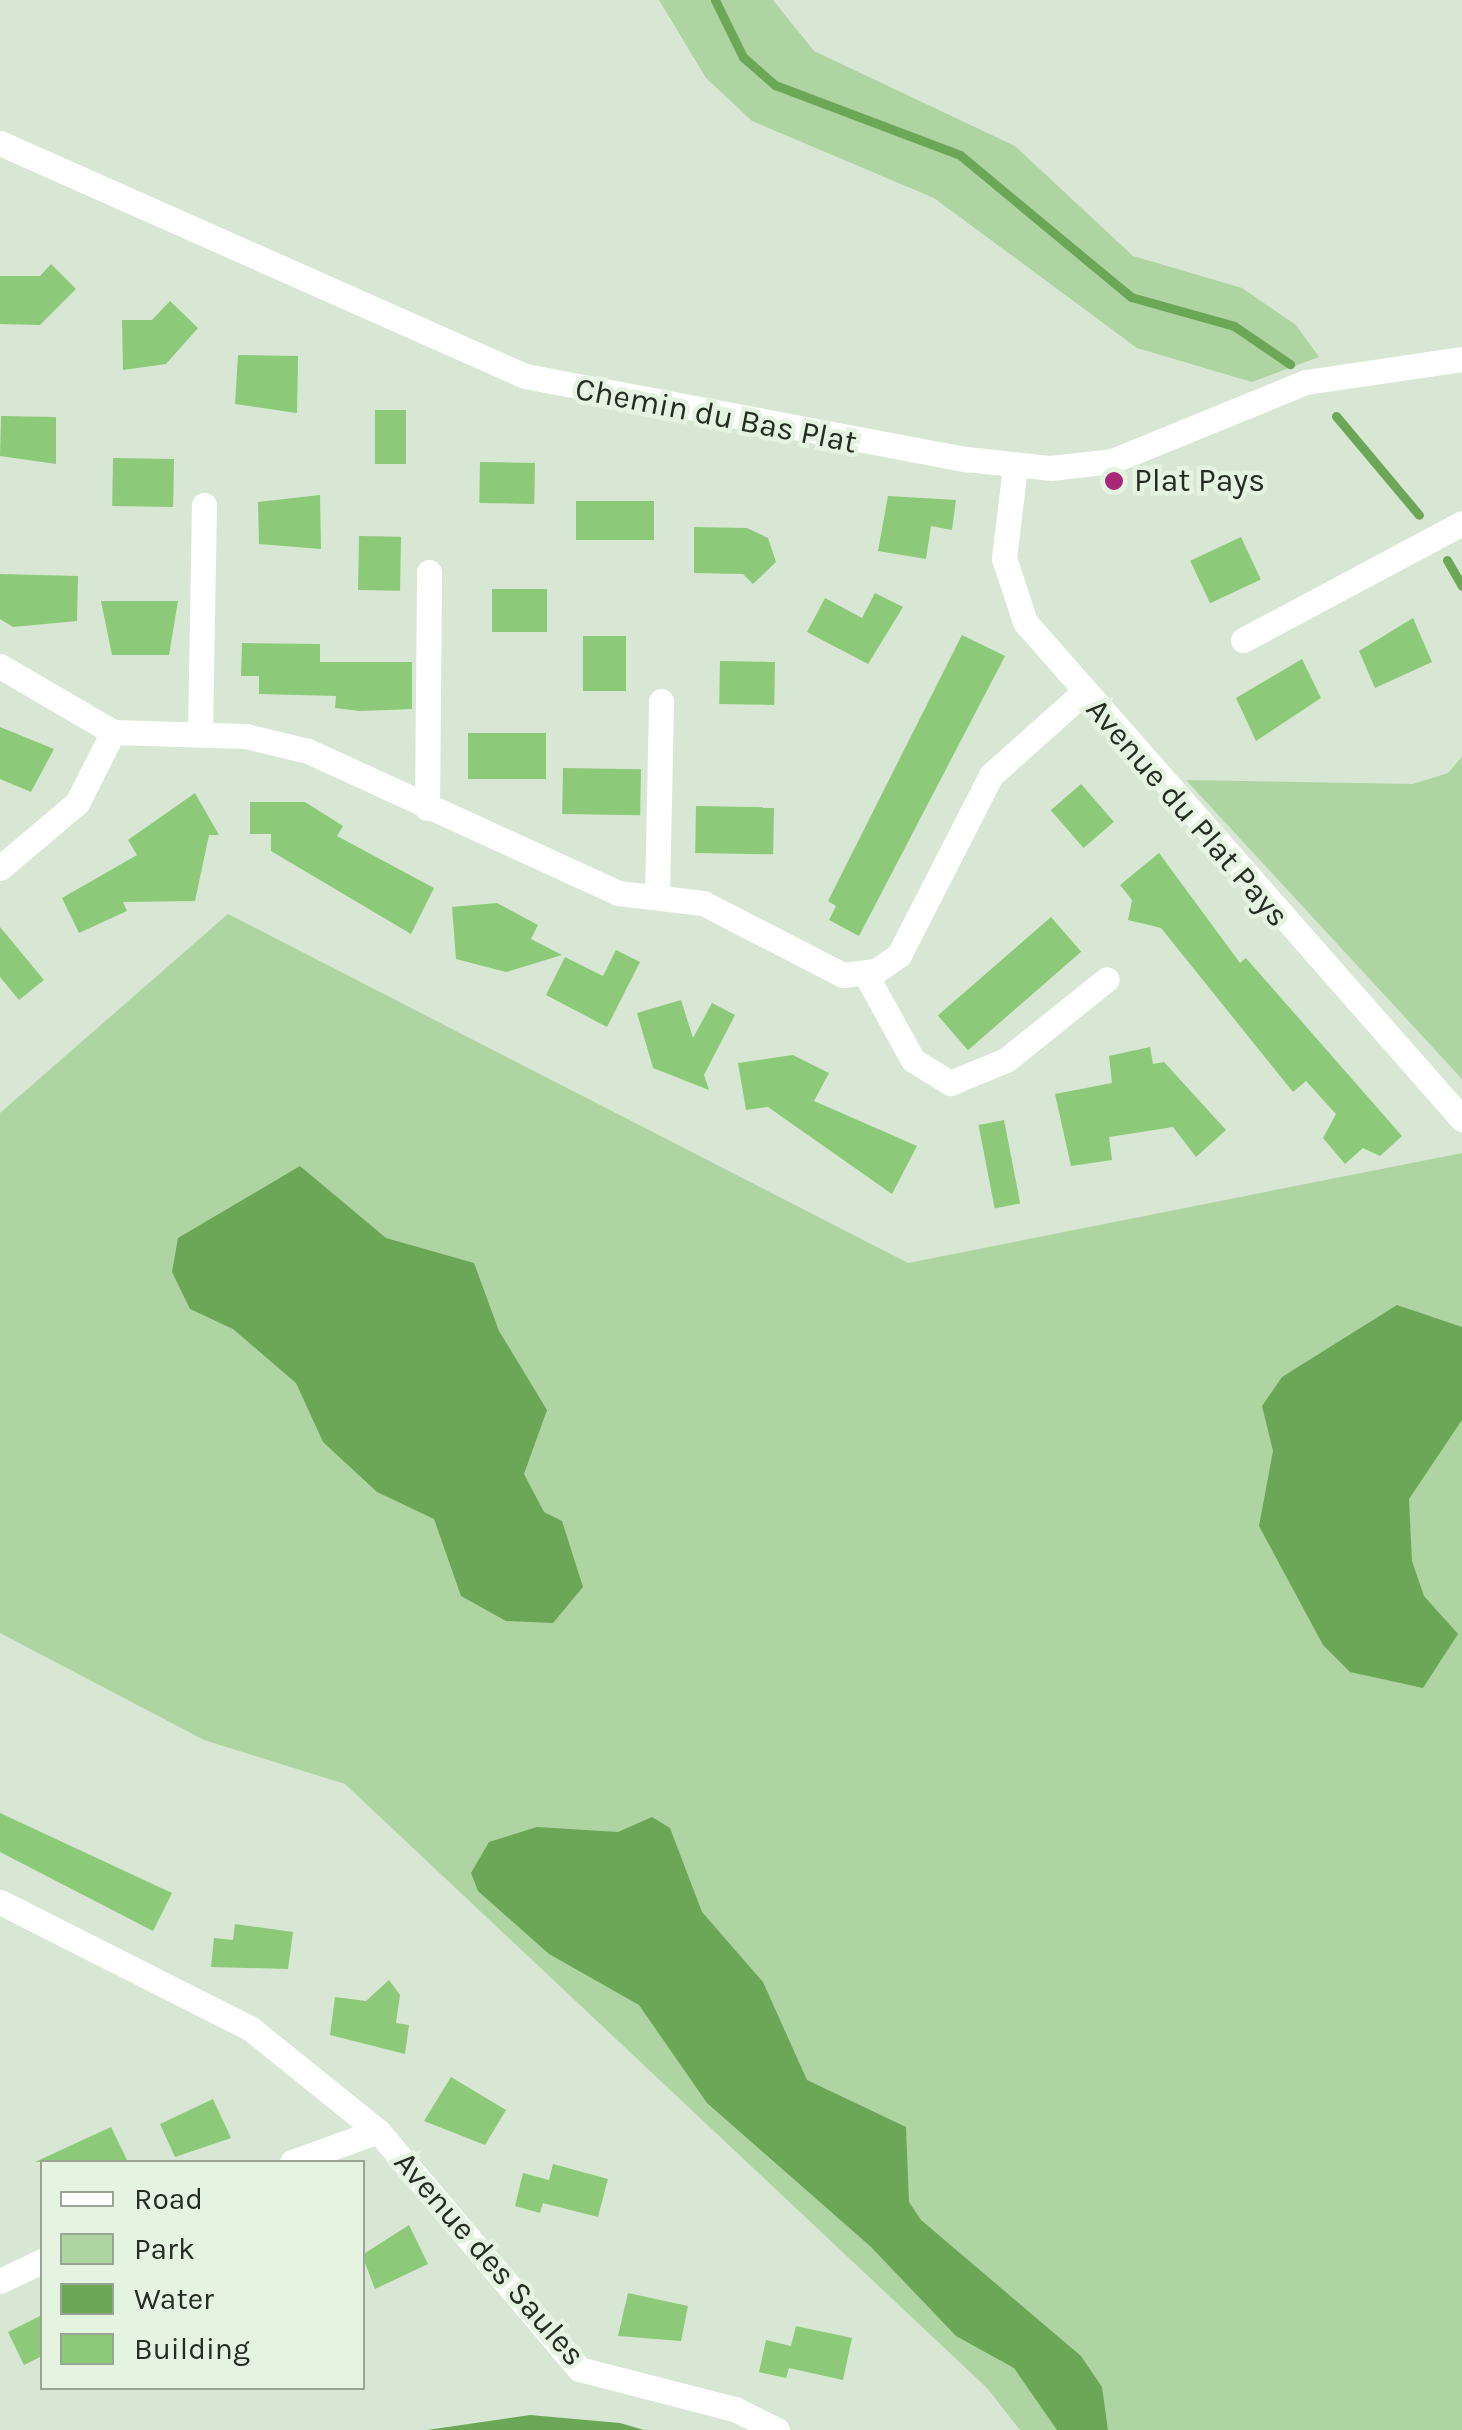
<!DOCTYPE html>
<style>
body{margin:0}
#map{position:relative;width:1462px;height:2430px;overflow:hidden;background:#d8e7d3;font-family:Karla,sans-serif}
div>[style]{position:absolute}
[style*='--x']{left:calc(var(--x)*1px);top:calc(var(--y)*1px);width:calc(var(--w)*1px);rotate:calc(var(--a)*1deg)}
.green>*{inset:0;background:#aed4a2}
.water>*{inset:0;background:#6ca758}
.stream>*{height:9px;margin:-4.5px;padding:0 4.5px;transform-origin:4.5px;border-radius:4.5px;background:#6ca758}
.building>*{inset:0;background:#8cc978;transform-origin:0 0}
.street>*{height:25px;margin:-12.5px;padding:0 12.5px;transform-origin:12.5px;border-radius:12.5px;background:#fff}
.dots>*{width:28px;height:28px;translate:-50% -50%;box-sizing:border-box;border:5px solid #e5f4e0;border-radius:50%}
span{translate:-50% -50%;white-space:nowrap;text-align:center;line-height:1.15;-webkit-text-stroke:9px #e5f4e0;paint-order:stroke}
.street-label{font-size:32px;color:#262c24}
.poi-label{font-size:32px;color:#262c24}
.left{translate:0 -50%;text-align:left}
.legend{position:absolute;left:40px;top:2160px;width:325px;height:230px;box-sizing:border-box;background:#e5f4e0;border:2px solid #99a495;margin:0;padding:12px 18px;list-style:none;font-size:30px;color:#262c24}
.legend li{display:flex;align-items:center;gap:20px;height:50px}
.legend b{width:50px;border:2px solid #99a495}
</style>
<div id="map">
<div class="green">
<i style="clip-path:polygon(659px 0,773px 0,814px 51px,1015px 146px,1133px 256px,1242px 288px,1296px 325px,1319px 357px,1252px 382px,1137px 348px,934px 198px,752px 121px,706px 78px)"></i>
<i style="clip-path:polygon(1462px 757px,1462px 1079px,1186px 780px,1413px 784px,1448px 773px)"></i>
<i style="clip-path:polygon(228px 914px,908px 1263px,1462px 1153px,1462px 2430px,1020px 2430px,987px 2388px,345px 1784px,204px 1740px,0 1633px,0 1113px)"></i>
</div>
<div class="water">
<i style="clip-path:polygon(300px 1166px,386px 1238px,474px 1263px,499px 1331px,547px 1410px,524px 1474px,544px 1512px,562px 1521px,583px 1587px,553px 1623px,506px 1621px,461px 1596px,434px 1519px,377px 1492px,323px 1442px,296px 1383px,233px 1329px,190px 1309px,172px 1272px,178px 1238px)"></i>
<i style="clip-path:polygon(1397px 1305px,1462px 1327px,1462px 1420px,1409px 1499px,1412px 1561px,1424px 1596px,1458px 1634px,1423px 1688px,1350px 1672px,1323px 1645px,1259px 1526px,1273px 1451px,1262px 1406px,1282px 1377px)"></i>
<i style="clip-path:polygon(652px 1817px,670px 1828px,702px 1912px,763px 1982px,807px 2080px,906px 2127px,909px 2202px,921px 2220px,1081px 2356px,1102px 2387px,1108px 2430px,1057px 2430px,1014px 2368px,956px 2336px,871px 2247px,707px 2103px,639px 2005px,549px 1954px,478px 1891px,471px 1873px,489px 1842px,537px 1827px,618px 1832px)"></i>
<i style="clip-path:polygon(530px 2415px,620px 2423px,644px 2430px,427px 2430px)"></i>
</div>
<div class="stream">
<i style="--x:715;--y:0;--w:64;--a:63.8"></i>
<i style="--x:743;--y:57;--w:43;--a:41.2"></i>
<i style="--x:775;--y:85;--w:198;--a:20.7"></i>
<i style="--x:960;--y:155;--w:222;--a:39.7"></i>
<i style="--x:1131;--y:297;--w:107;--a:15.7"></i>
<i style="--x:1234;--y:326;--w:68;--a:34.2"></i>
<i style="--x:1336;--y:416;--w:129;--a:50"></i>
<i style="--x:1447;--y:560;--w:30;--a:60"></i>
</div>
<div class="building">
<i style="clip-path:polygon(51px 264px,76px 289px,40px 325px,0 324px,0 276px,40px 276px)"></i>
<i style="clip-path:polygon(170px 301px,198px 328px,166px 364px,123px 370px,122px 320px,152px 320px)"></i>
<i style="clip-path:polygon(238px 355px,298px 356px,297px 413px,235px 404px)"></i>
<i style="left:375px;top:410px;width:31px;height:54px"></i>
<i style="clip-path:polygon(1px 416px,56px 417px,56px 464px,0 456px)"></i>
<i style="left:113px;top:458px;width:61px;height:48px;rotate:1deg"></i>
<i style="left:480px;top:462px;width:55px;height:41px;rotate:1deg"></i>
<i style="clip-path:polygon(320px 495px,321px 549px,259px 544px,258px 502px)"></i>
<i style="clip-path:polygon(888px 496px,956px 500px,952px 530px,931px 526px,926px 559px,878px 551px)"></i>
<i style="left:576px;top:501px;width:78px;height:39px"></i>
<i style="clip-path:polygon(694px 527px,747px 528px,768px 538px,776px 562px,753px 584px,743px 574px,694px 573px)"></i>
<i style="left:359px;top:536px;width:42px;height:54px;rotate:1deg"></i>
<i style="left:1241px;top:537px;width:47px;height:56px;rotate:65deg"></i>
<i style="clip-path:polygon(0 574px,78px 576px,77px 621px,13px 627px,0 619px)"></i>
<i style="left:492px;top:589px;width:55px;height:43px"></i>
<i style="clip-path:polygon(875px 593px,903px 607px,868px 664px,807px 632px,825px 598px,862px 618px)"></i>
<i style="clip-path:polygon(101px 601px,178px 601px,169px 655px,112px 655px)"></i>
<i style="clip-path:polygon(1413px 618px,1432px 662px,1375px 688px,1359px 651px)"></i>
<i style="clip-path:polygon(962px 635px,1005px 656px,859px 936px,829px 920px,836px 906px,828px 901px)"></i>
<i style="left:583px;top:636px;width:43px;height:55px"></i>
<i style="clip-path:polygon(242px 643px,320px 644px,320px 662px,412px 662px,412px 709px,360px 711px,335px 708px,336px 696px,259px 694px,259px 676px,241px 676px)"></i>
<i style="clip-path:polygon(1302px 659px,1321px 698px,1256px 741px,1236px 698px)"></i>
<i style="left:720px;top:661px;width:55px;height:43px;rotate:1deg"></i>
<i style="clip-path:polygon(0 727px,54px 749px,31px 792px,0 779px)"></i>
<i style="left:468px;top:733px;width:78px;height:46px"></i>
<i style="left:563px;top:768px;width:78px;height:46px;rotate:1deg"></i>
<i style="left:1081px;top:784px;width:50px;height:40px;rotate:49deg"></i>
<i style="clip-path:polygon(195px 793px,219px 835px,209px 835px,195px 901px,123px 902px,127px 911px,79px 933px,62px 898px,137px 855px,128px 840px)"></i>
<i style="clip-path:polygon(250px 802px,305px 802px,343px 826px,337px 836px,434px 888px,411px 934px,271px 851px,271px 834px,250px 834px)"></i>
<i style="left:696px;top:806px;width:78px;height:47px;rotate:1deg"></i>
<i style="clip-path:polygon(1159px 853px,1240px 963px,1246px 958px,1402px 1136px,1380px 1156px,1363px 1148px,1345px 1164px,1323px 1138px,1336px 1114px,1306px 1081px,1293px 1092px,1161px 928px,1128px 920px,1132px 900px,1120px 885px)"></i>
<i style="clip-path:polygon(497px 903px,538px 925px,531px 939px,562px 955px,506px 972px,456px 959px,452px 907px)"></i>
<i style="left:1051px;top:917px;width:46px;height:150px;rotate:49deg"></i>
<i style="clip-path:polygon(0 927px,44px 980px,19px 1000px,0 977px)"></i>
<i style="clip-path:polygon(616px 950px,640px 962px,607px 1027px,546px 995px,565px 957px,603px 976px)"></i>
<i style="clip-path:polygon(681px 1000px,693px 1038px,712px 1003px,735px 1015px,704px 1075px,709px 1090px,653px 1068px,637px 1013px)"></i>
<i style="clip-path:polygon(1150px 1047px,1153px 1064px,1164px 1062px,1226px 1130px,1196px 1157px,1173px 1127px,1109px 1137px,1112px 1160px,1071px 1166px,1055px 1094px,1112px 1083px,1109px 1056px)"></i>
<i style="clip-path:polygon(793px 1055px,829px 1073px,814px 1101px,917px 1146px,892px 1194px,768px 1107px,746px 1110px,738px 1063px)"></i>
<i style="left:1004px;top:1120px;width:85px;height:26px;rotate:79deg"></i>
<i style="clip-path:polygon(0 1813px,172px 1893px,153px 1931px,0 1852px)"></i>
<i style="clip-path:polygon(235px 1924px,293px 1932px,288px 1969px,211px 1967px,214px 1938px,233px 1940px)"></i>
<i style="clip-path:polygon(389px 1980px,400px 1995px,396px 2023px,409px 2025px,405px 2054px,330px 2035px,335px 1997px,366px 2001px)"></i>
<i style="clip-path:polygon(451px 2077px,506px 2110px,485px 2145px,424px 2121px)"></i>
<i style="clip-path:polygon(213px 2099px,231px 2138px,175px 2157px,160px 2124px)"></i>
<i style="clip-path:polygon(111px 2127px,128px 2162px,35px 2162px)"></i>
<i style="clip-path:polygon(553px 2164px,608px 2179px,598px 2217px,543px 2203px,540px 2213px,515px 2206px,523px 2173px,549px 2180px)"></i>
<i style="clip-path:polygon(409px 2225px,428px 2264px,375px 2289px,362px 2255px)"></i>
<i style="clip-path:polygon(628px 2293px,688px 2306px,681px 2341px,618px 2336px)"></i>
<i style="clip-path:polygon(42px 2315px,42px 2356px,24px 2365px,8px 2332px)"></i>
<i style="clip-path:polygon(796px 2326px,852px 2338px,843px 2380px,789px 2368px,786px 2378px,759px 2372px,766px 2340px,791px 2346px)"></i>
</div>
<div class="street">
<i style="--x:0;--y:143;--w:574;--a:23.93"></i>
<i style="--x:525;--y:376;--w:449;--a:10.7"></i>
<i style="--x:966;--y:459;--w:84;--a:6.1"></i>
<i style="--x:1050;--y:468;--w:62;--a:-6.4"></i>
<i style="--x:1112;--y:461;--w:209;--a:-22.2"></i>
<i style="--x:1306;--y:382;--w:158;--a:-8.4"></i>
<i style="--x:1015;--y:467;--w:92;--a:96.9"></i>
<i style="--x:1004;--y:558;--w:67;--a:71.8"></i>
<i style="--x:1025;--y:622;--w:662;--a:48.68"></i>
<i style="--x:1243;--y:640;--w:248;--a:-28.1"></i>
<i style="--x:0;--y:666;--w:131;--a:30.3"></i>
<i style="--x:113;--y:732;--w:133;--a:1.7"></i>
<i style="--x:246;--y:736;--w:64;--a:13.6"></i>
<i style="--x:308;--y:751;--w:341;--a:24.6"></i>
<i style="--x:618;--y:893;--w:86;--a:6.7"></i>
<i style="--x:703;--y:903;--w:157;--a:27.2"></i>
<i style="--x:843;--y:975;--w:33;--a:-7"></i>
<i style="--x:876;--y:971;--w:28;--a:-35"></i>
<i style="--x:899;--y:955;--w:202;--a:-62.9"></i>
<i style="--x:991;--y:775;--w:123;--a:-41.7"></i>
<i style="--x:200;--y:733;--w:228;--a:-89"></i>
<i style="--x:427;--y:808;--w:236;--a:-89.5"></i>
<i style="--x:0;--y:868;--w:101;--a:-40.2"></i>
<i style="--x:77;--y:803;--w:80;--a:-63.1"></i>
<i style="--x:657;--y:895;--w:194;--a:-88.8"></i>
<i style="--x:866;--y:975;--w:97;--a:61.1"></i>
<i style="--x:913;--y:1060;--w:44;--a:31.9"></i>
<i style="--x:950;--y:1083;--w:61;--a:-22.3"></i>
<i style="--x:1006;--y:1060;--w:129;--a:-38.7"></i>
<i style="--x:0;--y:1902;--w:281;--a:26.8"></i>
<i style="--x:251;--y:2029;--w:163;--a:38.8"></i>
<i style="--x:292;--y:2162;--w:91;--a:-19.8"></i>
<i style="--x:378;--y:2131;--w:312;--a:49.8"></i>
<i style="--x:579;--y:2369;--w:161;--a:14.4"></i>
<i style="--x:735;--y:2409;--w:47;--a:26.6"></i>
<i style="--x:0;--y:2281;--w:47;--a:-25.5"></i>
</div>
<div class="dots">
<i style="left:1114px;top:481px;background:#a82776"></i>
</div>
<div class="street-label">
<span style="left:716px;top:416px;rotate:11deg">Chemin du Bas Plat</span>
<span style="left:1187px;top:813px;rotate:49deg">Avenue du Plat Pays</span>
<span style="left:489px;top:2259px;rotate:49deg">Avenue des Saules</span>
</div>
<div class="poi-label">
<span class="left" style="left:1134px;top:481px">Plat Pays</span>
</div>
<ul class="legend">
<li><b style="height:12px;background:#fff"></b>Road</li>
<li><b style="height:28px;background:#aed4a2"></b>Park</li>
<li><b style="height:28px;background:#6ca758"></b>Water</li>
<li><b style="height:28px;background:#8cc978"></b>Building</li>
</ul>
</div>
